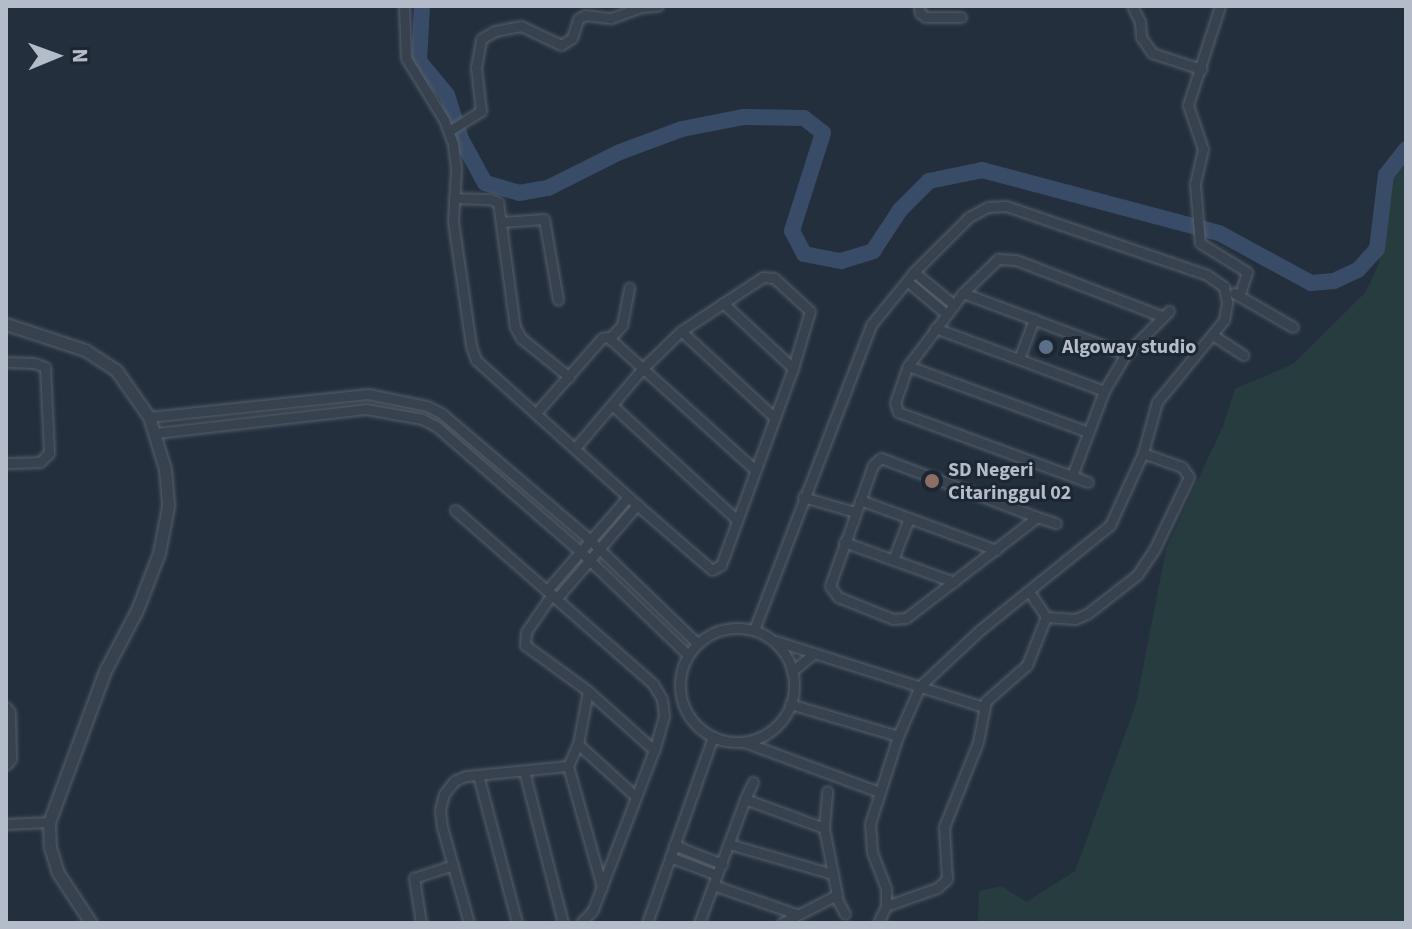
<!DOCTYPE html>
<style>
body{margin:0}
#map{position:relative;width:1412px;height:929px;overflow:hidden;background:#242f3e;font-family:"Source Sans 3",sans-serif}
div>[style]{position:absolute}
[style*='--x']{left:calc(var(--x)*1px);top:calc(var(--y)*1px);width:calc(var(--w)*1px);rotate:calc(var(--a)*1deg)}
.green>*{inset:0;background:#263c3f}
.river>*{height:16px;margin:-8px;padding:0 8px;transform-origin:8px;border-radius:8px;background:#394c67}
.roads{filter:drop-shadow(0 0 2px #565f6c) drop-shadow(0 0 2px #565f6c)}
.minor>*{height:9px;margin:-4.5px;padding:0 4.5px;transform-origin:4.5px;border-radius:4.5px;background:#38414e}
.minor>.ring{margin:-4.5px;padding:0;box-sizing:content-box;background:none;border:9px solid #38414e;border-radius:50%}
.tertiary>*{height:11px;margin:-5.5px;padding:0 5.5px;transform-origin:5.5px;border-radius:5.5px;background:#38414e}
.dots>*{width:22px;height:22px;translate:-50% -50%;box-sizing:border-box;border:4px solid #1d2633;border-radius:50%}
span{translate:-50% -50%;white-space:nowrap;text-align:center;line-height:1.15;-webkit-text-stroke:6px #1d2633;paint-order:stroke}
.poi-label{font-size:20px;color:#b4bcc9;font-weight:700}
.left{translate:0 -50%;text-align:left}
.frame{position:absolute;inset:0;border:8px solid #b4bcc9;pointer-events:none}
.north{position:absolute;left:16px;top:16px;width:80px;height:80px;-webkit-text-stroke:6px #1d2633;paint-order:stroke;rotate:89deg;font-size:22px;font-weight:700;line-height:32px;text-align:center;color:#b4bcc9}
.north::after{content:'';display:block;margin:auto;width:28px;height:36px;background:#b4bcc9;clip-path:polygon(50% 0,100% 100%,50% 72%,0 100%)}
</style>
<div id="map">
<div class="green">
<i style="clip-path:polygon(1406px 149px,1406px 923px,978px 923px,979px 891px,1002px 886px,1026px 902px,1075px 871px,1136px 704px,1166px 549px,1223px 426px,1235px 389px,1293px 364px,1365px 293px,1379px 264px,1386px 175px)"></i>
</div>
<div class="river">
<i style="--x:422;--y:6;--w:55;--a:93.1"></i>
<i style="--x:419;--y:61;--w:44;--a:50.5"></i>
<i style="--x:447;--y:95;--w:46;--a:72.3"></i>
<i style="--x:461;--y:139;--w:50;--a:61.4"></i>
<i style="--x:485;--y:183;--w:35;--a:16"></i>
<i style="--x:519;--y:193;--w:29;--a:-10"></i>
<i style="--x:548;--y:188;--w:80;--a:-26.6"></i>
<i style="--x:620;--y:152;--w:66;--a:-20.4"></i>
<i style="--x:682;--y:129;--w:62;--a:-11.1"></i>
<i style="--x:743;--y:117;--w:61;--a:0.9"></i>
<i style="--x:804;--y:118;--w:24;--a:38"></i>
<i style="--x:823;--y:133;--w:103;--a:107.6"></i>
<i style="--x:792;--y:231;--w:26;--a:62"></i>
<i style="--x:804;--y:254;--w:38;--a:11"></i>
<i style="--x:841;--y:261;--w:34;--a:-17"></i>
<i style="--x:873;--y:251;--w:49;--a:-56.6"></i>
<i style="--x:900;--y:210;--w:41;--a:-45"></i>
<i style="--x:929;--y:181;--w:54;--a:-11.7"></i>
<i style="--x:982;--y:170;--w:245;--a:14.9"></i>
<i style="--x:1219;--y:233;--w:105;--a:28.5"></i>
<i style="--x:1311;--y:283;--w:23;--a:-5"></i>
<i style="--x:1334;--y:281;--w:26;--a:-25"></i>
<i style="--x:1358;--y:270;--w:28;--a:-48"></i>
<i style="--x:1377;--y:249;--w:75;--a:-83.1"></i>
<i style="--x:1386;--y:175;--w:33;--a:-52"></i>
</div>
<div class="roads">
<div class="minor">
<i style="--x:404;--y:6;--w:52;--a:87.8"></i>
<i style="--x:406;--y:58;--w:73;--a:58.5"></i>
<i style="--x:444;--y:120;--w:26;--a:69"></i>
<i style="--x:453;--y:144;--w:25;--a:83"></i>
<i style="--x:456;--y:169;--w:52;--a:93.3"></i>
<i style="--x:453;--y:221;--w:126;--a:81.8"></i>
<i style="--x:471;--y:346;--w:15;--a:70"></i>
<i style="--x:476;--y:360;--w:217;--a:42"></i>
<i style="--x:637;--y:505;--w:99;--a:40.9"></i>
<i style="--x:712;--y:570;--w:10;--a:-29"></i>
<i style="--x:721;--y:565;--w:210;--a:-69.9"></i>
<i style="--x:793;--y:368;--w:59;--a:-73.4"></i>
<i style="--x:810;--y:311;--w:49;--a:-137.5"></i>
<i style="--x:774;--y:278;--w:11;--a:-175"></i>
<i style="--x:763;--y:277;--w:98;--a:146.6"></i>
<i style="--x:681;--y:331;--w:53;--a:135.8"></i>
<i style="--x:643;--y:368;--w:105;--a:130.4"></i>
<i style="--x:919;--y:6;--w:7;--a:82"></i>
<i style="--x:920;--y:13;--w:7;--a:34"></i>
<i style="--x:926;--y:17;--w:35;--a:0"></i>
<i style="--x:1132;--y:6;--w:18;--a:63"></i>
<i style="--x:1140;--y:22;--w:15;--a:86"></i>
<i style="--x:1141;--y:37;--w:19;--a:55"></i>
<i style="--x:1152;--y:53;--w:52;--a:18.1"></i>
<i style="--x:1220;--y:6;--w:104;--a:107.9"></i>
<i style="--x:1188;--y:105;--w:46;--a:71.2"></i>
<i style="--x:1203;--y:149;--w:36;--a:103"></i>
<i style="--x:1195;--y:184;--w:59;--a:85.2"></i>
<i style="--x:1200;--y:243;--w:55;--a:31.7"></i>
<i style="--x:1247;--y:272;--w:25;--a:108"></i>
<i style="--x:449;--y:131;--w:38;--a:-32"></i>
<i style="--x:481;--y:111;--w:43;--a:-96.6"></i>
<i style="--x:476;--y:68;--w:29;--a:-80"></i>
<i style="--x:481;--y:39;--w:16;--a:-30"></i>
<i style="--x:495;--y:31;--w:26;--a:-11"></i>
<i style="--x:521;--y:26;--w:44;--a:25.4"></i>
<i style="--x:561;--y:45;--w:13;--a:-32"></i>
<i style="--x:572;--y:38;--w:20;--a:-72"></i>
<i style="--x:578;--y:19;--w:8;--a:-30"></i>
<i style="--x:585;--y:15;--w:26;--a:7"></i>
<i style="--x:611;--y:18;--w:33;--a:-20"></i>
<i style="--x:642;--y:7;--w:16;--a:-4"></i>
<i style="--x:454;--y:198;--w:36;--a:2"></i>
<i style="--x:490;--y:199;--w:9;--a:21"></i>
<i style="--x:498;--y:202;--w:126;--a:82.3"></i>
<i style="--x:515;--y:327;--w:13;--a:61"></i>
<i style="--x:521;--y:338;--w:62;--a:39.1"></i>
<i style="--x:502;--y:222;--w:42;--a:-4.1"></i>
<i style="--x:544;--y:219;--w:82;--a:80.2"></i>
<i style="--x:914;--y:272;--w:52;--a:39.5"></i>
<i style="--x:907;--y:281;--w:51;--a:40.2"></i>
<i style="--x:963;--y:293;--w:174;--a:20.5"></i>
<i style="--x:1234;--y:293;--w:68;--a:30"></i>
<i style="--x:723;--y:303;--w:96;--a:42.9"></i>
<i style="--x:935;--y:328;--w:180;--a:20.4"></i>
<i style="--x:681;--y:331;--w:127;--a:42.8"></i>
<i style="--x:1214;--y:336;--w:35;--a:33"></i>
<i style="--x:610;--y:338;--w:18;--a:-47"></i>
<i style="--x:622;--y:325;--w:38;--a:-79"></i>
<i style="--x:1019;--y:359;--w:43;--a:-69.4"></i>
<i style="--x:6;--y:362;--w:28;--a:2"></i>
<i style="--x:34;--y:363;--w:12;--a:20"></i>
<i style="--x:45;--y:367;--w:86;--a:87.3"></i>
<i style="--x:49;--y:453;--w:13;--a:135"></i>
<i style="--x:40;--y:462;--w:34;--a:178"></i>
<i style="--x:908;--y:366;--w:192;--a:20.1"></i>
<i style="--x:612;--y:405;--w:167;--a:42.6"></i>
<i style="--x:536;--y:413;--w:100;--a:-48.7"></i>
<i style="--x:602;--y:338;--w:6;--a:-9"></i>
<i style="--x:608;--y:337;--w:195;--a:42.1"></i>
<i style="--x:149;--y:417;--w:220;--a:-6"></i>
<i style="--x:368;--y:394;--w:60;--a:11.5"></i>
<i style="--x:427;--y:406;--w:16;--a:27"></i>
<i style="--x:441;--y:413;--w:196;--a:40.4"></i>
<i style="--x:590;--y:540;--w:149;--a:43.9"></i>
<i style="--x:156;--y:433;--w:211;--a:-6.5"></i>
<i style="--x:366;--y:409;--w:57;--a:10.1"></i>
<i style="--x:422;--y:419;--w:16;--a:27"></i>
<i style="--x:436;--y:426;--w:191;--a:41"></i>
<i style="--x:580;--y:551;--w:150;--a:43.9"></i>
<i style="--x:1072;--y:476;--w:91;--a:-69.4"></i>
<i style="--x:1104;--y:391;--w:43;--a:-59.3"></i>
<i style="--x:1126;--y:354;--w:61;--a:-45"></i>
<i style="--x:1088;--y:482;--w:202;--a:-159.8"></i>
<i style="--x:898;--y:412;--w:9;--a:-108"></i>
<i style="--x:895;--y:403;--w:39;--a:-71"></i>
<i style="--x:908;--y:366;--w:91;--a:-53"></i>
<i style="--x:963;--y:293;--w:49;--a:-44.2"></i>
<i style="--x:998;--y:259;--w:18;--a:3"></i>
<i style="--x:1016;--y:260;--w:155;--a:21.1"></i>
<i style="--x:803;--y:497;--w:54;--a:16.1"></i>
<i style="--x:860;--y:500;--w:145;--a:20.2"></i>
<i style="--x:455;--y:510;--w:264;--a:41.3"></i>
<i style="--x:653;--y:684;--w:17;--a:59"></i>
<i style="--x:662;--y:699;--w:17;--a:83"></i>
<i style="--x:664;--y:716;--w:35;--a:106"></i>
<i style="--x:654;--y:750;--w:171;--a:110.9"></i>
<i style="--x:593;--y:910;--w:18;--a:133"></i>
<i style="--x:1037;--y:517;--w:167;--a:-159.3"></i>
<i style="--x:881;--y:458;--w:11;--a:139"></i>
<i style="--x:873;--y:465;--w:128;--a:109.6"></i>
<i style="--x:830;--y:586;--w:14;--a:54"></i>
<i style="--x:838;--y:597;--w:59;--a:21.8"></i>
<i style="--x:893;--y:619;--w:13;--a:-4"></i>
<i style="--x:906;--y:618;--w:165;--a:-37.6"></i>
<i style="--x:1037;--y:517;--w:20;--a:18"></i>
<i style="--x:844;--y:542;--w:117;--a:20"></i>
<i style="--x:893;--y:560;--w:45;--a:-69.1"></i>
<i style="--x:547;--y:590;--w:123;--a:-48.9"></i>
<i style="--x:1030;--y:593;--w:29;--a:56"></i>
<i style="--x:1046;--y:617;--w:29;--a:4"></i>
<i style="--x:1075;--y:619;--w:13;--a:-23"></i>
<i style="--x:1087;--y:614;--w:63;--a:-38"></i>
<i style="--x:1137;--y:575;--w:30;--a:-56"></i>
<i style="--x:1154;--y:550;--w:81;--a:-64.4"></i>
<i style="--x:1189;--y:477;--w:12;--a:-125"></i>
<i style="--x:1182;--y:467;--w:41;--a:-160.3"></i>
<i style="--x:552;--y:594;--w:46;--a:124.4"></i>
<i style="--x:526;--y:632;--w:13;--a:94"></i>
<i style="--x:525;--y:645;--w:78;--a:36.1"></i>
<i style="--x:588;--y:691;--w:89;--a:41.8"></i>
<i style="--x:557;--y:598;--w:123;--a:-49.3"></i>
<i class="ring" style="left:680px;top:628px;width:105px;height:105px"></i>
<i style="--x:754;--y:630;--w:327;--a:-69"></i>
<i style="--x:871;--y:325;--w:68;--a:-50.9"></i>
<i style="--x:914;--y:272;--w:78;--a:-45"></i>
<i style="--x:969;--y:217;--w:21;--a:-28"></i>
<i style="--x:988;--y:207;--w:18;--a:-3"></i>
<i style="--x:1006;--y:206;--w:213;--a:18.9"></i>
<i style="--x:1207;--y:275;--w:21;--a:35"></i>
<i style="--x:1224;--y:287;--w:16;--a:79"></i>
<i style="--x:1227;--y:303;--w:17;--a:100"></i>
<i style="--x:1224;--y:320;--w:106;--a:129.3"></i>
<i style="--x:1157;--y:402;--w:53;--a:105.4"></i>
<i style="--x:1143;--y:453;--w:79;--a:114.6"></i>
<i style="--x:1110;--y:525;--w:167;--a:141.1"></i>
<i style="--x:980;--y:630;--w:82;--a:137"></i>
<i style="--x:920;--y:686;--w:55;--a:113.7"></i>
<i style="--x:898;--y:736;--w:92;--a:107.7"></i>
<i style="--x:870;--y:824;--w:28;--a:86"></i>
<i style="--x:872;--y:852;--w:40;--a:69"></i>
<i style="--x:886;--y:889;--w:17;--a:90"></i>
<i style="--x:886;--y:906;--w:19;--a:115"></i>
<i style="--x:776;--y:641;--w:218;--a:17.6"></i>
<i style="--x:792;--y:671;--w:28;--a:-39"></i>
<i style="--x:790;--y:704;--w:113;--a:16.5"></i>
<i style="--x:6;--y:707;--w:6;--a:51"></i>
<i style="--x:10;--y:712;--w:47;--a:88.8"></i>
<i style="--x:11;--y:759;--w:8;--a:130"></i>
<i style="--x:744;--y:742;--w:144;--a:20.3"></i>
<i style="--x:578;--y:744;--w:77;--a:42.4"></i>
<i style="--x:568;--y:766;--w:126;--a:74.3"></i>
<i style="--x:524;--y:771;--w:157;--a:75.6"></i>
<i style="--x:478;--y:775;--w:153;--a:75.2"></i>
<i style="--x:745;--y:799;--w:19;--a:-65"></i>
<i style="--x:6;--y:824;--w:43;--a:-2.7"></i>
<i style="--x:729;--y:844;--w:108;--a:16.1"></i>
<i style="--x:674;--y:845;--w:52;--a:21.6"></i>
<i style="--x:670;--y:857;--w:50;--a:21"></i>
<i style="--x:713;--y:885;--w:88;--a:19.3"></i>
<i style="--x:836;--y:897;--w:19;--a:62"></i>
<i style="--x:886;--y:906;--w:54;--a:-19.4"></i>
<i style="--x:937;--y:888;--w:13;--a:-42"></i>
<i style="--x:947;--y:879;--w:52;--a:-93.3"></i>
<i style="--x:944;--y:827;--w:92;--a:-68.2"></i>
<i style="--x:978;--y:742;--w:42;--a:-79"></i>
<i style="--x:986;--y:701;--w:55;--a:-41.3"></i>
<i style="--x:1027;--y:665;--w:52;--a:-68.4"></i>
<i style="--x:421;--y:923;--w:46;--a:-98.8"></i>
<i style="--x:414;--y:878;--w:41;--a:-18.4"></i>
<i style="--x:469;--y:923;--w:100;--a:-105.7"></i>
<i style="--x:442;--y:827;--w:17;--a:-97"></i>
<i style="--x:440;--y:810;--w:16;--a:-76"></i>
<i style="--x:444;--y:794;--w:16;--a:-52"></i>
<i style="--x:454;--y:781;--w:13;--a:-23"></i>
<i style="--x:466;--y:776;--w:102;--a:-5.6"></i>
<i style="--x:568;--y:766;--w:24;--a:-66"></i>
<i style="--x:578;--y:744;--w:54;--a:-79.3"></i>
<i style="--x:647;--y:923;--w:197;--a:-70.5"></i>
<i style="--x:699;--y:923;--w:132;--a:-69.6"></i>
<i style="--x:745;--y:799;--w:84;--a:20.2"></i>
<i style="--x:782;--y:923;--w:62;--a:-27"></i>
<i style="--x:837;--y:895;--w:68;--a:-101"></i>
<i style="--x:824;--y:828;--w:37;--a:-85"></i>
</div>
<div class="tertiary">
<i style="--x:6;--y:324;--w:83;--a:18.2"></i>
<i style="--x:85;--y:350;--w:37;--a:33"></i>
<i style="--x:116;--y:370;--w:57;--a:54.9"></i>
<i style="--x:149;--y:417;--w:54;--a:72.9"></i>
<i style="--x:165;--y:469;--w:37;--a:85"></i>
<i style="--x:168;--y:506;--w:48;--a:100.8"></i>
<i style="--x:159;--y:553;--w:61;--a:111.1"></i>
<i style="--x:137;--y:610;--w:69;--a:117.7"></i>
<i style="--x:105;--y:671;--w:161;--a:110.3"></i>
<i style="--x:49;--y:822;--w:25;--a:88"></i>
<i style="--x:50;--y:847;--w:27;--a:73"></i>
<i style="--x:58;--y:873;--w:60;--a:56.6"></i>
</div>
</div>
<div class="dots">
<i style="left:1046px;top:347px;background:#5c6f8a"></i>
<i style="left:932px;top:481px;background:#8d6e63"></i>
</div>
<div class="poi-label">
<span class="left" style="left:1062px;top:347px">Algoway studio</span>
<span class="left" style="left:948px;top:482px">SD Negeri<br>Citaringgul 02</span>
</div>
<div class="frame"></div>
<div class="north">N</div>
</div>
